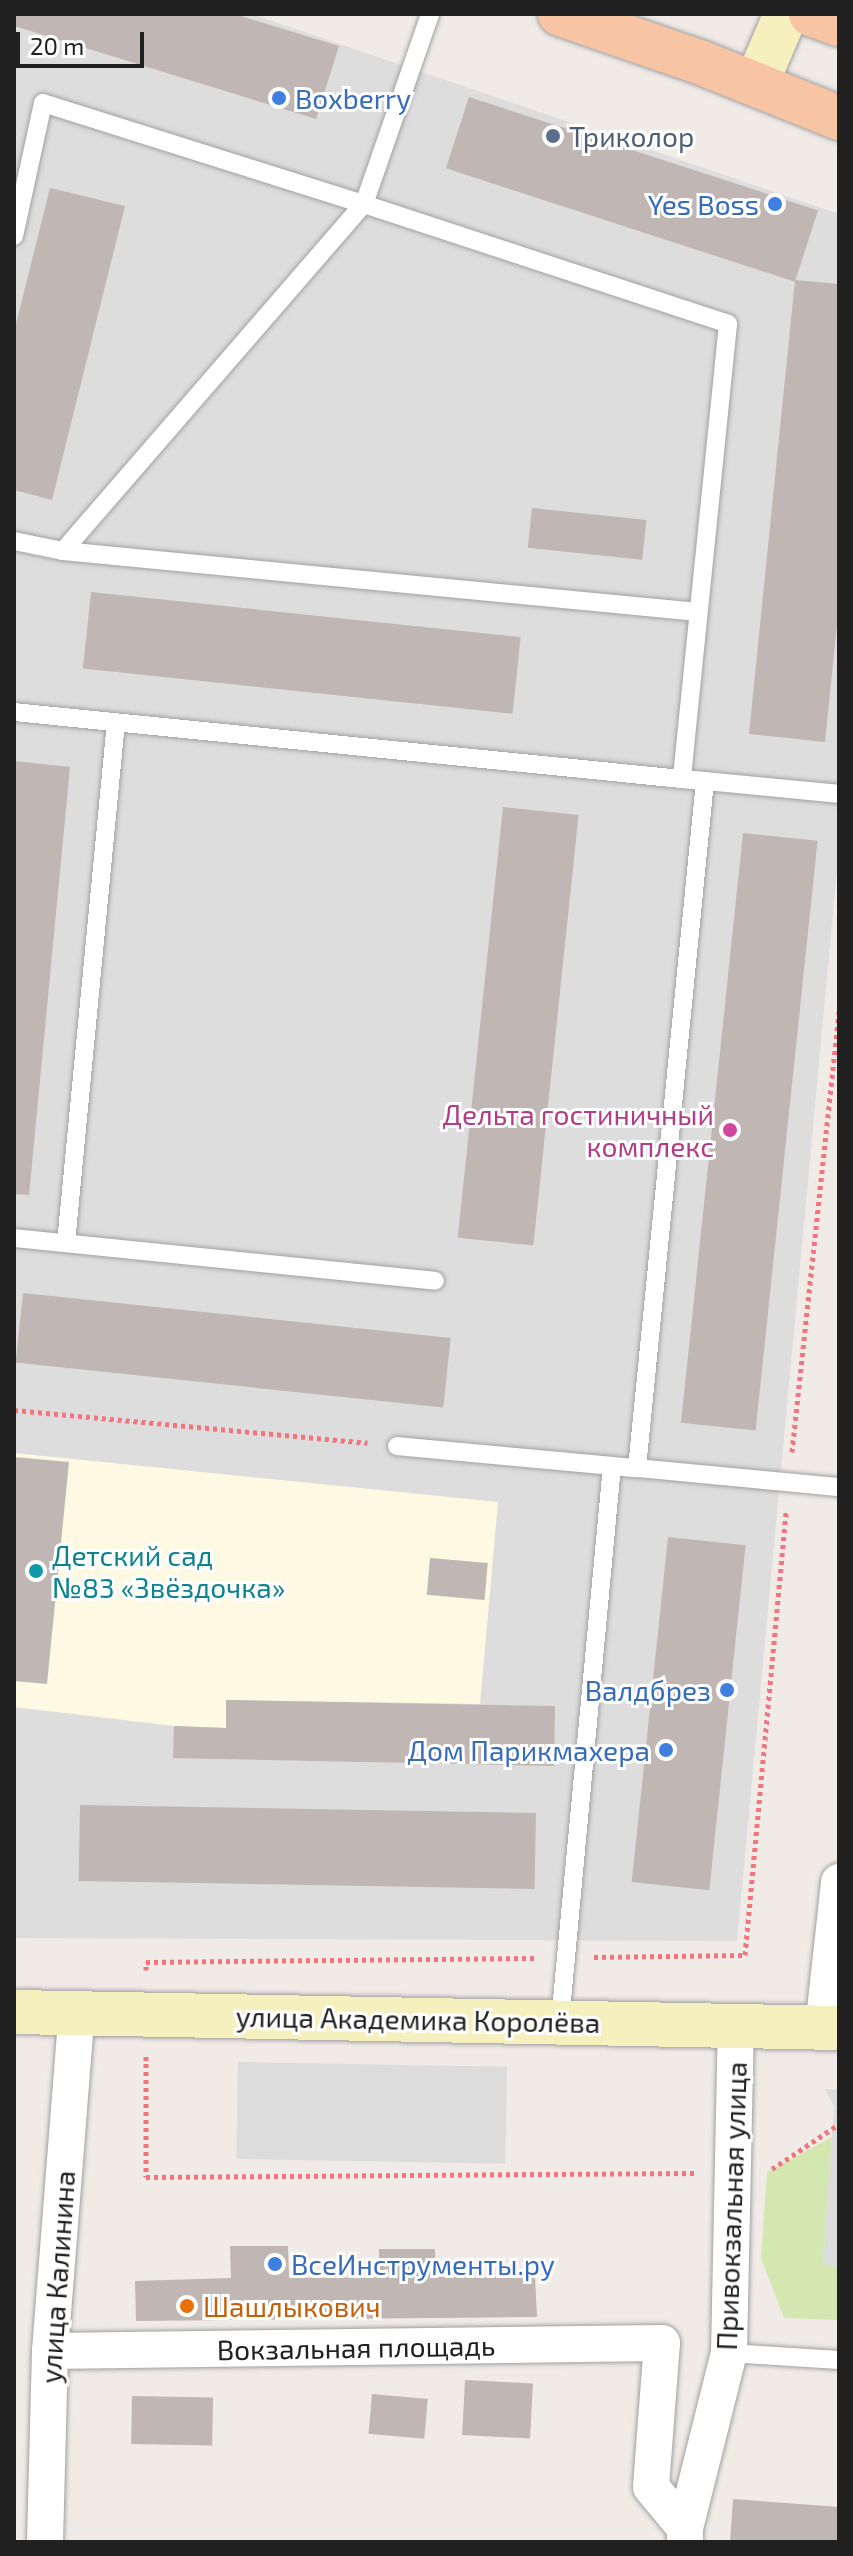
<!DOCTYPE html>
<meta charset="utf-8">
<style>
body{margin:0}
#map{position:relative;width:853px;height:2556px;overflow:hidden;background:#f0ebe7;font-family:"Exo 2",sans-serif}
div>[style]{position:absolute}
[style*='--x']{left:calc(var(--x)*1px);top:calc(var(--y)*1px);width:calc(var(--w)*1px);rotate:calc(var(--a)*1deg)}
.residential>*{inset:0;background:#dedddd}
.education>*{inset:0;background:#fdf9e2}
.grass>*{inset:0;background:#d4e7b0}
.parking>*{inset:0;background:#dcdcdc;transform-origin:0 0}
.building>*{inset:0;background:#c0b6b3;transform-origin:0 0}
.path>*{height:5px;margin-top:-2.5px;transform-origin:0;background:repeating-linear-gradient(90deg,#f2757e 0 4px,transparent 0 8px)}
.roads{filter:drop-shadow(0 0 2px #a1a1a1) drop-shadow(0 0 2px #a1a1a1)}
.lane>*{height:18px;margin:-9px;padding:0 9px;transform-origin:9px;border-radius:9px;background:#fff}
.street>*{height:36px;margin:-18px;padding:0 18px;transform-origin:18px;border-radius:18px;background:#fff}
.secondary>*{height:44px;margin:-22px;padding:0 22px;transform-origin:22px;border-radius:22px;background:#f6efbe}
.primary>*{height:44px;margin:-22px;padding:0 22px;transform-origin:22px;border-radius:22px;background:#f7c5a4}
.dots>*{width:22px;height:22px;translate:-50% -50%;box-sizing:border-box;border:4px solid #fff;border-radius:50%}
span{translate:-50% -50%;white-space:nowrap;text-align:center;line-height:1.15;-webkit-text-stroke:6px #fff;paint-order:stroke}
.shop-label{font-size:28px;color:#366cbe}
.left{translate:0 -50%;text-align:left}
.right{translate:-100% -50%;text-align:right}
.service-label{font-size:28px;color:#4e5e75}
.hotel-label{font-size:28px;color:#b23c85}
.culture-label{font-size:28px;color:#0d838f}
.street-label{font-size:28px;color:#202020}
.food-label{font-size:28px;color:#c56008}
.frame{position:absolute;inset:0;border:16px solid #202020;pointer-events:none}
.scale{position:absolute;left:16px;top:32px;width:128px;height:36px;box-sizing:border-box;border:4px solid #202020;border-top:0;padding-left:10px;font-size:24px;line-height:28px;white-space:nowrap;color:#202020;-webkit-text-stroke:6px #fff;paint-order:stroke}
</style>
<div id="map">
<div class="residential">
<i style="clip-path:polygon(14px 14px,252px 14px,839px 214px,839px 849px,737px 1941px,14px 1938px)"></i>
</div>
<div class="education">
<i style="clip-path:polygon(14px 1453px,498px 1502px,480px 1704px,227px 1700px,226px 1728px,174px 1726px,14px 1707px)"></i>
</div>
<div class="grass">
<i style="clip-path:polygon(832px 2137px,823px 2265px,839px 2267px,839px 2320px,784px 2318px,761px 2258px,767px 2172px)"></i>
</div>
<div class="parking">
<i style="left:238px;top:2062px;width:269px;height:97px;rotate:1deg"></i>
<i style="clip-path:polygon(825px 2089px,839px 2090px,839px 2267px,823px 2265px,834px 2107px)"></i>
</div>
<div class="building">
<i style="clip-path:polygon(14px 14px,234px 14px,339px 46px,316px 119px,14px 26px)"></i>
<i style="left:469px;top:97px;width:367px;height:75px;rotate:18deg"></i>
<i style="clip-path:polygon(50px 188px,125px 206px,52px 500px,14px 490px,14px 332px)"></i>
<i style="clip-path:polygon(795px 280px,839px 284px,839px 605px,825px 742px,749px 734px)"></i>
<i style="left:532px;top:508px;width:115px;height:40px;rotate:6deg"></i>
<i style="left:91px;top:592px;width:432px;height:77px;rotate:6deg"></i>
<i style="clip-path:polygon(14px 761px,70px 767px,29px 1195px,14px 1194px)"></i>
<i style="left:503px;top:807px;width:76px;height:433px;rotate:6deg"></i>
<i style="left:743px;top:833px;width:75px;height:593px;rotate:6deg"></i>
<i style="left:23px;top:1293px;width:430px;height:70px;rotate:6deg"></i>
<i style="clip-path:polygon(14px 1457px,69px 1462px,47px 1684px,14px 1681px)"></i>
<i style="left:668px;top:1537px;width:78px;height:347px;rotate:6deg"></i>
<i style="left:430px;top:1558px;width:58px;height:37px;rotate:5deg"></i>
<i style="clip-path:polygon(226px 1700px,555px 1706px,554px 1766px,173px 1758px,174px 1726px,226px 1728px)"></i>
<i style="left:80px;top:1805px;width:456px;height:76px;rotate:1deg"></i>
<i style="clip-path:polygon(230px 2246px,288px 2246px,289px 2278px,379px 2277px,379px 2249px,435px 2249px,436px 2277px,535px 2277px,537px 2317px,136px 2321px,135px 2281px,231px 2278px)"></i>
<i style="left:465px;top:2380px;width:68px;height:55px;rotate:3deg"></i>
<i style="left:372px;top:2394px;width:56px;height:40px;rotate:5deg"></i>
<i style="left:132px;top:2396px;width:81px;height:48px;rotate:1deg"></i>
<i style="clip-path:polygon(733px 2499px,839px 2507px,839px 2542px,730px 2542px)"></i>
</div>
<div class="path">
<i style="--x:14;--y:1410;--w:355;--a:5.3"></i>
<i style="--x:792;--y:1452;--w:443;--a:-83.9"></i>
<i style="--x:594;--y:1957;--w:151;--a:-0.8"></i>
<i style="--x:745;--y:1955;--w:447;--a:-84.7"></i>
<i style="--x:146;--y:1970;--w:8;--a:-90"></i>
<i style="--x:146;--y:1962;--w:390;--a:-0.6"></i>
<i style="--x:146;--y:2056;--w:121;--a:90"></i>
<i style="--x:146;--y:2177;--w:550;--a:-0.42"></i>
<i style="--x:772;--y:2169;--w:81;--a:-33.9"></i>
</div>
<div class="roads">
<div class="lane">
<i style="--x:14;--y:236;--w:136;--a:-77.7"></i>
<i style="--x:43;--y:103;--w:337;--a:17.5"></i>
<i style="--x:364;--y:204;--w:201;--a:-70.8"></i>
<i style="--x:14;--y:541;--w:50;--a:11.5"></i>
<i style="--x:63;--y:551;--w:638;--a:5.49"></i>
<i style="--x:63;--y:551;--w:459;--a:-49.1"></i>
<i style="--x:364;--y:204;--w:383;--a:18.2"></i>
<i style="--x:728;--y:324;--w:457;--a:95.8"></i>
<i style="--x:682;--y:779;--w:23;--a:5"></i>
<i style="--x:705;--y:781;--w:690;--a:95.65"></i>
<i style="--x:637;--y:1468;--w:203;--a:5.4"></i>
<i style="--x:14;--y:712;--w:671;--a:5.73"></i>
<i style="--x:705;--y:781;--w:135;--a:5.5"></i>
<i style="--x:14;--y:1238;--w:423;--a:5.8"></i>
<i style="--x:66;--y:1243;--w:523;--a:-84.52"></i>
<i style="--x:397;--y:1446;--w:216;--a:5.3"></i>
<i style="--x:560;--y:2021;--w:557;--a:-84.65"></i>
<i style="--x:612;--y:1466;--w:25;--a:5"></i>
<i style="--x:729;--y:2353;--w:110;--a:3.6"></i>
</div>
<div class="street">
<i style="--x:823;--y:2028;--w:147;--a:-83.7"></i>
<i style="--x:50;--y:2351;--w:612;--a:-0.75"></i>
<i style="--x:662;--y:2343;--w:144;--a:94.4"></i>
<i style="--x:651;--y:2487;--w:53;--a:50.3"></i>
<i style="--x:45;--y:2542;--w:191;--a:-88.5"></i>
<i style="--x:50;--y:2351;--w:341;--a:-85.5"></i>
<i style="--x:685;--y:2542;--w:14;--a:-90"></i>
<i style="--x:685;--y:2528;--w:180;--a:-75.9"></i>
<i style="--x:729;--y:2353;--w:330;--a:-88.8"></i>
</div>
<div class="secondary">
<i style="--x:756;--y:84;--w:76;--a:-66.8"></i>
<i style="--x:14;--y:2012;--w:825;--a:1.11"></i>
</div>
<div class="primary">
<i style="--x:560;--y:14;--w:150;--a:19"></i>
<i style="--x:702;--y:63;--w:148;--a:21.9"></i>
<i style="--x:811;--y:14;--w:30;--a:20"></i>
</div>
</div>
<div class="dots">
<i style="left:279px;top:98px;background:#3f7fe0"></i>
<i style="left:553px;top:136px;background:#5c6f8a"></i>
<i style="left:775px;top:204px;background:#3f7fe0"></i>
<i style="left:730px;top:1130px;background:#d1479c"></i>
<i style="left:36px;top:1571px;background:#0f9aa8"></i>
<i style="left:727px;top:1690px;background:#3f7fe0"></i>
<i style="left:666px;top:1750px;background:#3f7fe0"></i>
<i style="left:275px;top:2264px;background:#3f7fe0"></i>
<i style="left:187px;top:2306px;background:#e8710a"></i>
</div>
<div class="shop-label">
<span class="left" style="left:295px;top:98px">Boxberry</span>
<span class="right" style="left:759px;top:204px">Yes Boss</span>
<span class="right" style="left:711px;top:1690px">Валдбрез</span>
<span class="right" style="left:650px;top:1750px">Дом Парикмахера</span>
<span class="left" style="left:291px;top:2264px">ВсеИнструменты.ру</span>
</div>
<div class="service-label">
<span class="left" style="left:569px;top:136px">Триколор</span>
</div>
<div class="hotel-label">
<span class="right" style="left:714px;top:1130px">Дельта гостиничный<br>комплекс</span>
</div>
<div class="culture-label">
<span class="left" style="left:52px;top:1571px">Детский сад<br>№83 «Звёздочка»</span>
</div>
<div class="street-label">
<span style="left:418px;top:2019px;rotate:1deg">улица Академика Королёва</span>
<span style="left:731px;top:2206px;rotate:-88deg">Привокзальная улица</span>
<span style="left:57px;top:2277px;rotate:-86deg">улица Калинина</span>
<span style="left:356px;top:2347px;rotate:-1deg">Вокзальная площадь</span>
</div>
<div class="food-label">
<span class="left" style="left:203px;top:2306px">Шашлыкович</span>
</div>
<div class="frame"></div>
<div class="scale">20 m</div>
</div>
